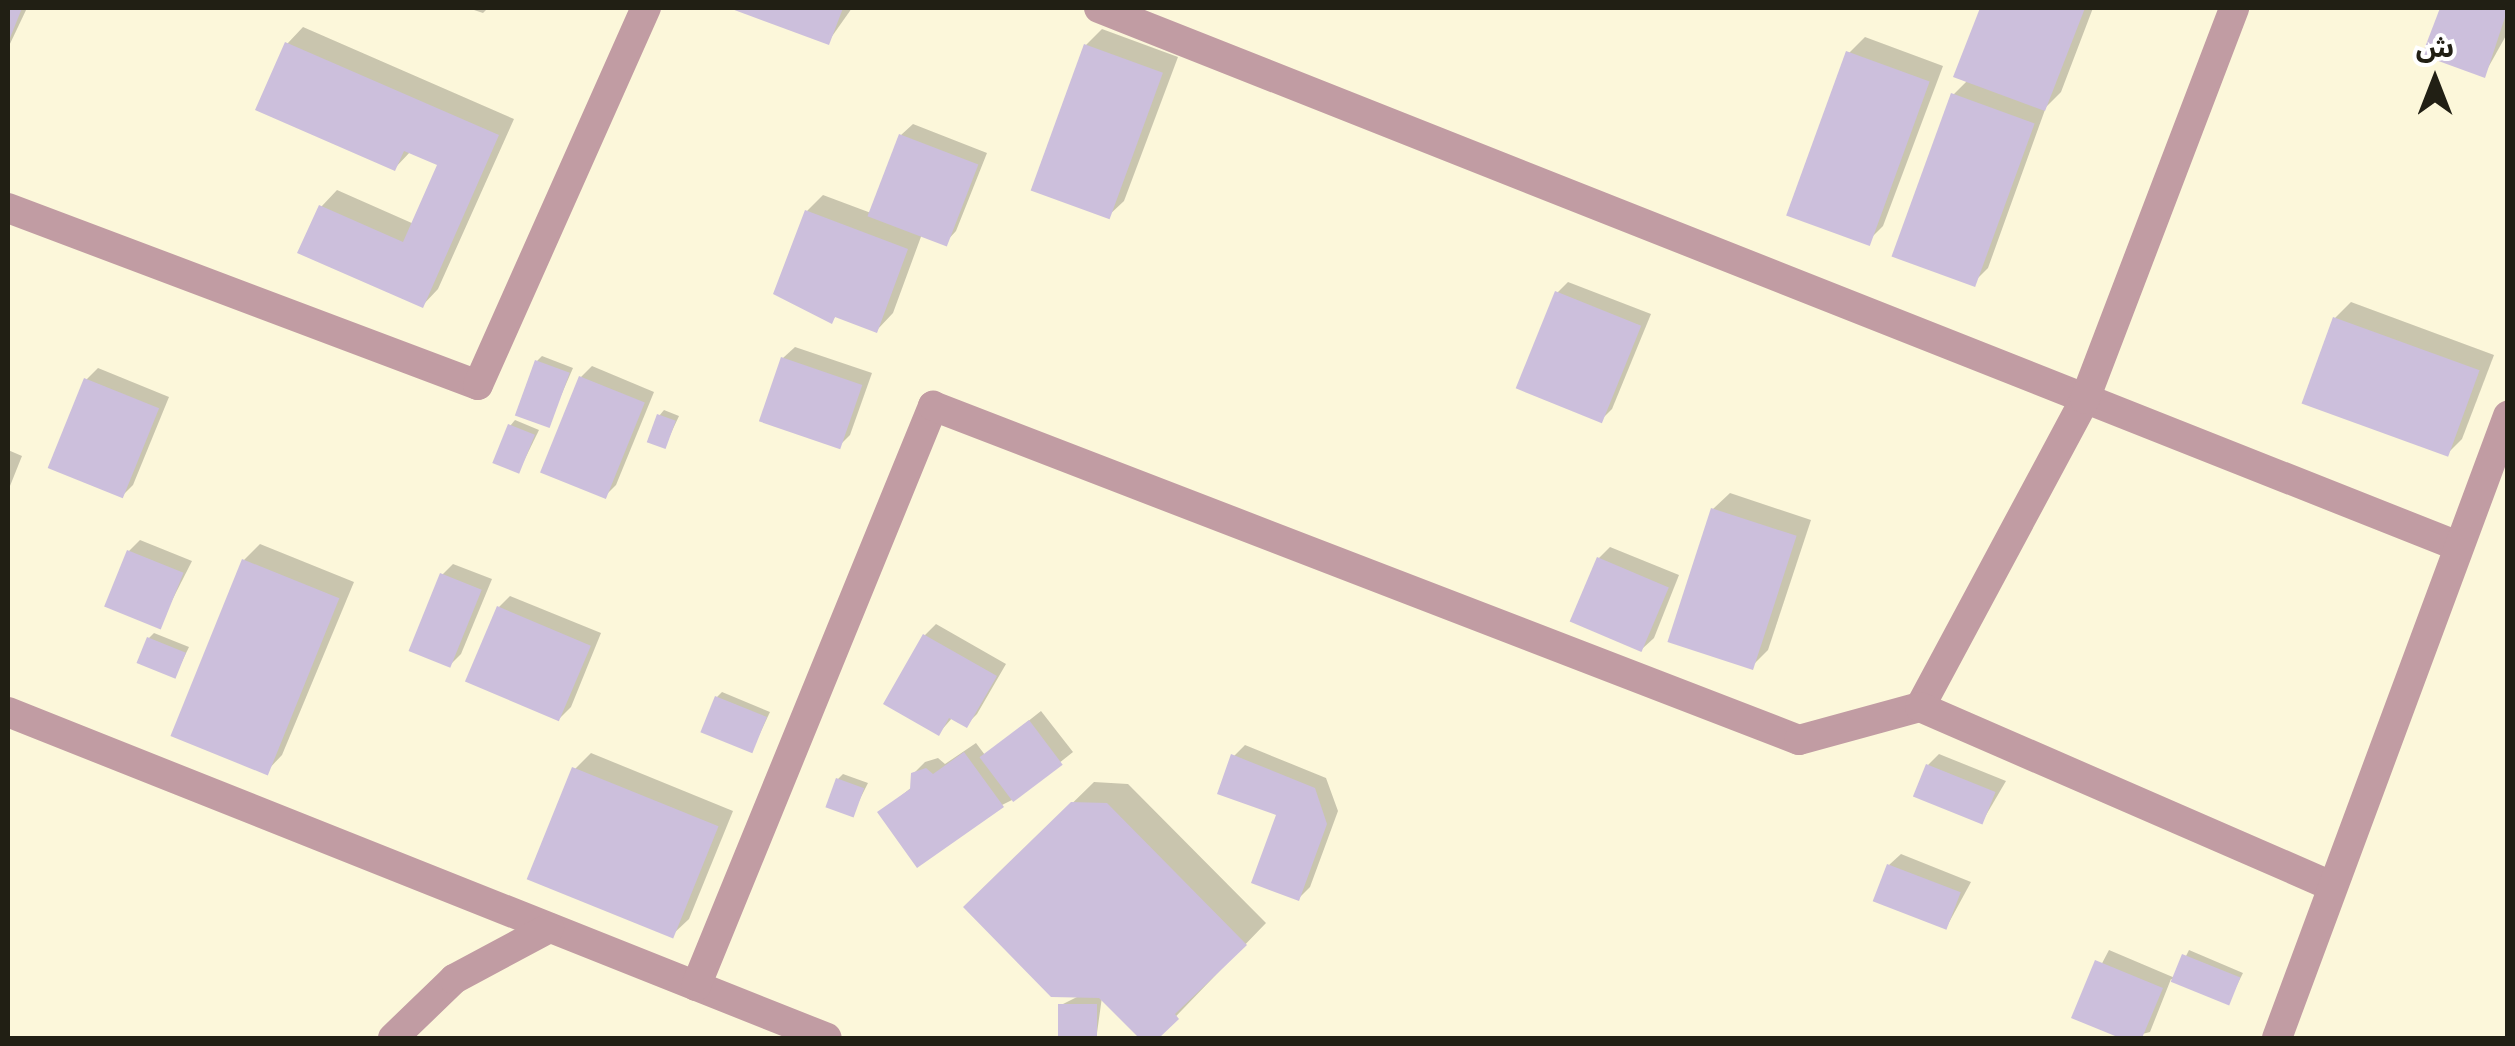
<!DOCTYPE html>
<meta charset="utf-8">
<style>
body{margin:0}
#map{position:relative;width:2515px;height:1046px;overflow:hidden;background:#fcf7da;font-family:Overpass,"Noto Sans Arabic",sans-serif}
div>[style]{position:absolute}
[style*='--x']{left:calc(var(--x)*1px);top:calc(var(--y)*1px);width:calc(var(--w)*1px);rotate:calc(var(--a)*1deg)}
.shadow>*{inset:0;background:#0003}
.building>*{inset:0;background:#ccbfdc;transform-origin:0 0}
.street>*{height:30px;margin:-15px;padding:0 15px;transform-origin:15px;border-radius:15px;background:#c19ca3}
span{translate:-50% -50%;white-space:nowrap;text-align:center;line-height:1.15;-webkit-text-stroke:8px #fff;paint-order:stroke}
.frame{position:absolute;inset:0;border:10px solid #211f14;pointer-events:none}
.north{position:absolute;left:2385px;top:30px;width:100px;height:100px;-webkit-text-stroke:8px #fff;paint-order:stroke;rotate:0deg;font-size:28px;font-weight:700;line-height:40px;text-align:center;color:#211f14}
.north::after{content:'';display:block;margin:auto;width:35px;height:45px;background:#211f14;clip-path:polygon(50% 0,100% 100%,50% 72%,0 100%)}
</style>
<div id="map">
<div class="shadow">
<i style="clip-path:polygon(8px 8px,27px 8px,8px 48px)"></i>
<i style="clip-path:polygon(468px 8px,488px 8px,483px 13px)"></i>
<i style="clip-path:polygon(735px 8px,852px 8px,828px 42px)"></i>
<i style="clip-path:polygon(1982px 8px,2093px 8px,2061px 92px,2046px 107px,1988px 268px,1972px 284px,1953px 95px,1968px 80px,1956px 76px)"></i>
<i style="clip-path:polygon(2442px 8px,2508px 8px,2508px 32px,2484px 75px,2425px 53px)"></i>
<i style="clip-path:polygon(303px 27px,514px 119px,438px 289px,422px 306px,321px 207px,337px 190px,414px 224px,440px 163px,411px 151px,395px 168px,287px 44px)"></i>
<i style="clip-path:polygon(1102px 29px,1178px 57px,1124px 201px,1107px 217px,1086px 45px)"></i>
<i style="clip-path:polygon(1865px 37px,1943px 66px,1883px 226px,1866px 243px,1849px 53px)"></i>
<i style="clip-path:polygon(913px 124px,987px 153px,956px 231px,945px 243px,922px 234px,893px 313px,877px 330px,837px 315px,831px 321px,807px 211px,823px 195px,871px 213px,901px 135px)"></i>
<i style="clip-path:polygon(1568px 282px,1651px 314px,1612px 409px,1601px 420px,1557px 293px)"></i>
<i style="clip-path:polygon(2351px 302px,2494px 355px,2462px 439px,2446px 455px,2335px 318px)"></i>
<i style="clip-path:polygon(795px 347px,872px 373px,850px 435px,839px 446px,783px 358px)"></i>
<i style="clip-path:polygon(542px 356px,573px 368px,548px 425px,537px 361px)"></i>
<i style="clip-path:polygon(592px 366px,654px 392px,616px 485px,605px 496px,581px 377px)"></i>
<i style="clip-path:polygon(98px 368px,169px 397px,133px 485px,122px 496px,51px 467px,87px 379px)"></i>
<i style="clip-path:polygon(664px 410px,679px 416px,665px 446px,659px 416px)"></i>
<i style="clip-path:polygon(515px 420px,539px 430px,519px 471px,510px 426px)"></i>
<i style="clip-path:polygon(8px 450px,22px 456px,8px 491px)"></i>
<i style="clip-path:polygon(1730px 493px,1811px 520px,1768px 650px,1751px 667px,1713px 509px)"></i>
<i style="clip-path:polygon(140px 540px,192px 561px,159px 626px,129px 551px)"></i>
<i style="clip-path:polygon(260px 544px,354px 582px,282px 755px,266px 772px,244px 560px)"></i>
<i style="clip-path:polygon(1610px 547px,1679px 575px,1654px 638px,1642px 649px,1599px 558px)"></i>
<i style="clip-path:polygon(453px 564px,492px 579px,461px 654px,450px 665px,442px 575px)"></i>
<i style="clip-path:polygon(510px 596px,601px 633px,571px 707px,560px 718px,499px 607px)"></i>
<i style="clip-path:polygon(936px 624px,1006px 664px,977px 714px,966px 725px,953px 717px,939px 733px,925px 635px)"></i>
<i style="clip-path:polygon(154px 633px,189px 647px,175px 676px,149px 638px)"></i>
<i style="clip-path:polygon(722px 692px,770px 712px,752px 750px,717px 697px)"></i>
<i style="clip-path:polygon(1041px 711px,1073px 752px,1014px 799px,1002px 805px,881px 812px,912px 787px,913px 774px,925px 762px,938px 758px,945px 764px,976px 743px,985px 755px)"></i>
<i style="clip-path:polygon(1245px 745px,1326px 778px,1338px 811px,1310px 887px,1299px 898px,1279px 813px,1234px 756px)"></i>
<i style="clip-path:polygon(591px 753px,733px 811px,689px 919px,672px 935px,575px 769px)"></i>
<i style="clip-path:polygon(1939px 754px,2006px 781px,1982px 822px,1928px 765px)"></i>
<i style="clip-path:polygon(843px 774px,868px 783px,852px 815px,838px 779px)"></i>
<i style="clip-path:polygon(1094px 782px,1128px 784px,1266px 923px,1155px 1038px,1142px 1038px,1102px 997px,1097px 1033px,1061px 1005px,1081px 995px,966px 907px)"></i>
<i style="clip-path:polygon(1901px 854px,1971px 882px,1946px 928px,1889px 865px)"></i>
<i style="clip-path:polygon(2109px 950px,2175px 978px,2189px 950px,2243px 973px,2228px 1003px,2171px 979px,2150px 1032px,2127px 1038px,2074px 1017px)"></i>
</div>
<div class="building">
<i style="clip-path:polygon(8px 8px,22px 8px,8px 43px)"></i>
<i style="clip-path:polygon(729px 8px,843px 8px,829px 45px)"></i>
<i style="clip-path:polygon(1980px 8px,2085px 8px,2045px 111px,1953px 77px)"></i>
<i style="clip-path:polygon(2440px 8px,2508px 8px,2485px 78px,2422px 55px)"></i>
<i style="clip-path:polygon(285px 42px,499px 135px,423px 308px,297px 253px,319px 205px,403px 242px,437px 165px,404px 151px,395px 171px,255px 110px)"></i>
<i style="left:1084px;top:44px;width:84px;height:156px;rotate:20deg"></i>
<i style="left:1846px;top:51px;width:89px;height:175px;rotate:20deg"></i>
<i style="left:1951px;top:93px;width:89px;height:174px;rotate:20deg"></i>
<i style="left:899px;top:134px;width:85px;height:88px;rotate:21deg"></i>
<i style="clip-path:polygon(805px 210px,908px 249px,877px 333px,835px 317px,832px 324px,773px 294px)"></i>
<i style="left:1555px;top:291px;width:93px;height:105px;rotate:22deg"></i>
<i style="left:2333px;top:317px;width:156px;height:92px;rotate:20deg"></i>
<i style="left:781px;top:357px;width:86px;height:68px;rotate:19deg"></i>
<i style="left:535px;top:360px;width:37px;height:59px;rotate:20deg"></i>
<i style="left:579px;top:376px;width:71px;height:104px;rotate:22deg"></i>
<i style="left:84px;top:378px;width:81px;height:97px;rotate:22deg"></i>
<i style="left:657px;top:414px;width:20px;height:30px;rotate:20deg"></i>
<i style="left:508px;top:424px;width:29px;height:42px;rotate:22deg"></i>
<i style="left:1711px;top:508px;width:90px;height:141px;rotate:18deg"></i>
<i style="left:127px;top:550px;width:61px;height:61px;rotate:22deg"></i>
<i style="left:1597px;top:557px;width:78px;height:70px;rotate:23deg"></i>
<i style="left:242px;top:559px;width:105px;height:191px;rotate:22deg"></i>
<i style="left:440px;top:573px;width:45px;height:84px;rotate:22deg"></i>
<i style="left:497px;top:606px;width:102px;height:82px;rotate:23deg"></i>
<i style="clip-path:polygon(923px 634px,997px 676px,967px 728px,949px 718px,939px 736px,883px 704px)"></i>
<i style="left:147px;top:637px;width:42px;height:28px;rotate:22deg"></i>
<i style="left:715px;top:696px;width:56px;height:39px;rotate:22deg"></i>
<i style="left:1029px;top:720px;width:56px;height:62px;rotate:53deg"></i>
<i style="clip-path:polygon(964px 752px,1004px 807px,917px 868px,877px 812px,910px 789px,911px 773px,926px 768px,933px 774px)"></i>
<i style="clip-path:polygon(1231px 754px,1315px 788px,1327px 824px,1299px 901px,1251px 883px,1276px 815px,1217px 794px)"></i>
<i style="left:1926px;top:764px;width:75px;height:35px;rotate:22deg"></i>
<i style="left:572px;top:767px;width:158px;height:121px;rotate:22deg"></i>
<i style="left:836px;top:778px;width:30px;height:31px;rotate:20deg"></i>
<i style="clip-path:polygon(1071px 802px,1107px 803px,1247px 945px,1175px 1014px,1179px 1019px,1159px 1038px,1139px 1038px,1099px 998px,1051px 997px,963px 907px)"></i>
<i style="left:1887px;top:864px;width:79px;height:40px;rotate:21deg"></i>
<i style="left:2182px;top:954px;width:63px;height:30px;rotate:22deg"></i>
<i style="clip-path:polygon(2095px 960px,2163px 988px,2142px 1038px,2120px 1038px,2071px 1018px)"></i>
<i style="left:1058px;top:1004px;width:39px;height:32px"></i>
</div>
<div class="street">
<i style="--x:1099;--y:8;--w:1458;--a:21.6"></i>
<i style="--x:8;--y:208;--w:502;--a:20.64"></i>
<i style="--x:478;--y:385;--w:413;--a:-66"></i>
<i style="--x:1920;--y:707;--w:349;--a:-61.8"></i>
<i style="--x:2085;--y:399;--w:418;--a:-69.1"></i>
<i style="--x:8;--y:712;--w:881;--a:21.7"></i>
<i style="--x:696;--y:986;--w:627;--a:-67.77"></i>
<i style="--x:933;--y:406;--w:928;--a:21.09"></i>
<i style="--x:1799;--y:740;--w:125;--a:-15.3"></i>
<i style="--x:1920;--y:707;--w:448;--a:23.5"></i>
<i style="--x:393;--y:1038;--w:85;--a:-44"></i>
<i style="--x:454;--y:979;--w:108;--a:-28.2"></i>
<i style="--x:2277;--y:1038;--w:664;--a:-69.63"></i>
</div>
<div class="frame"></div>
<div class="north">ش</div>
</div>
